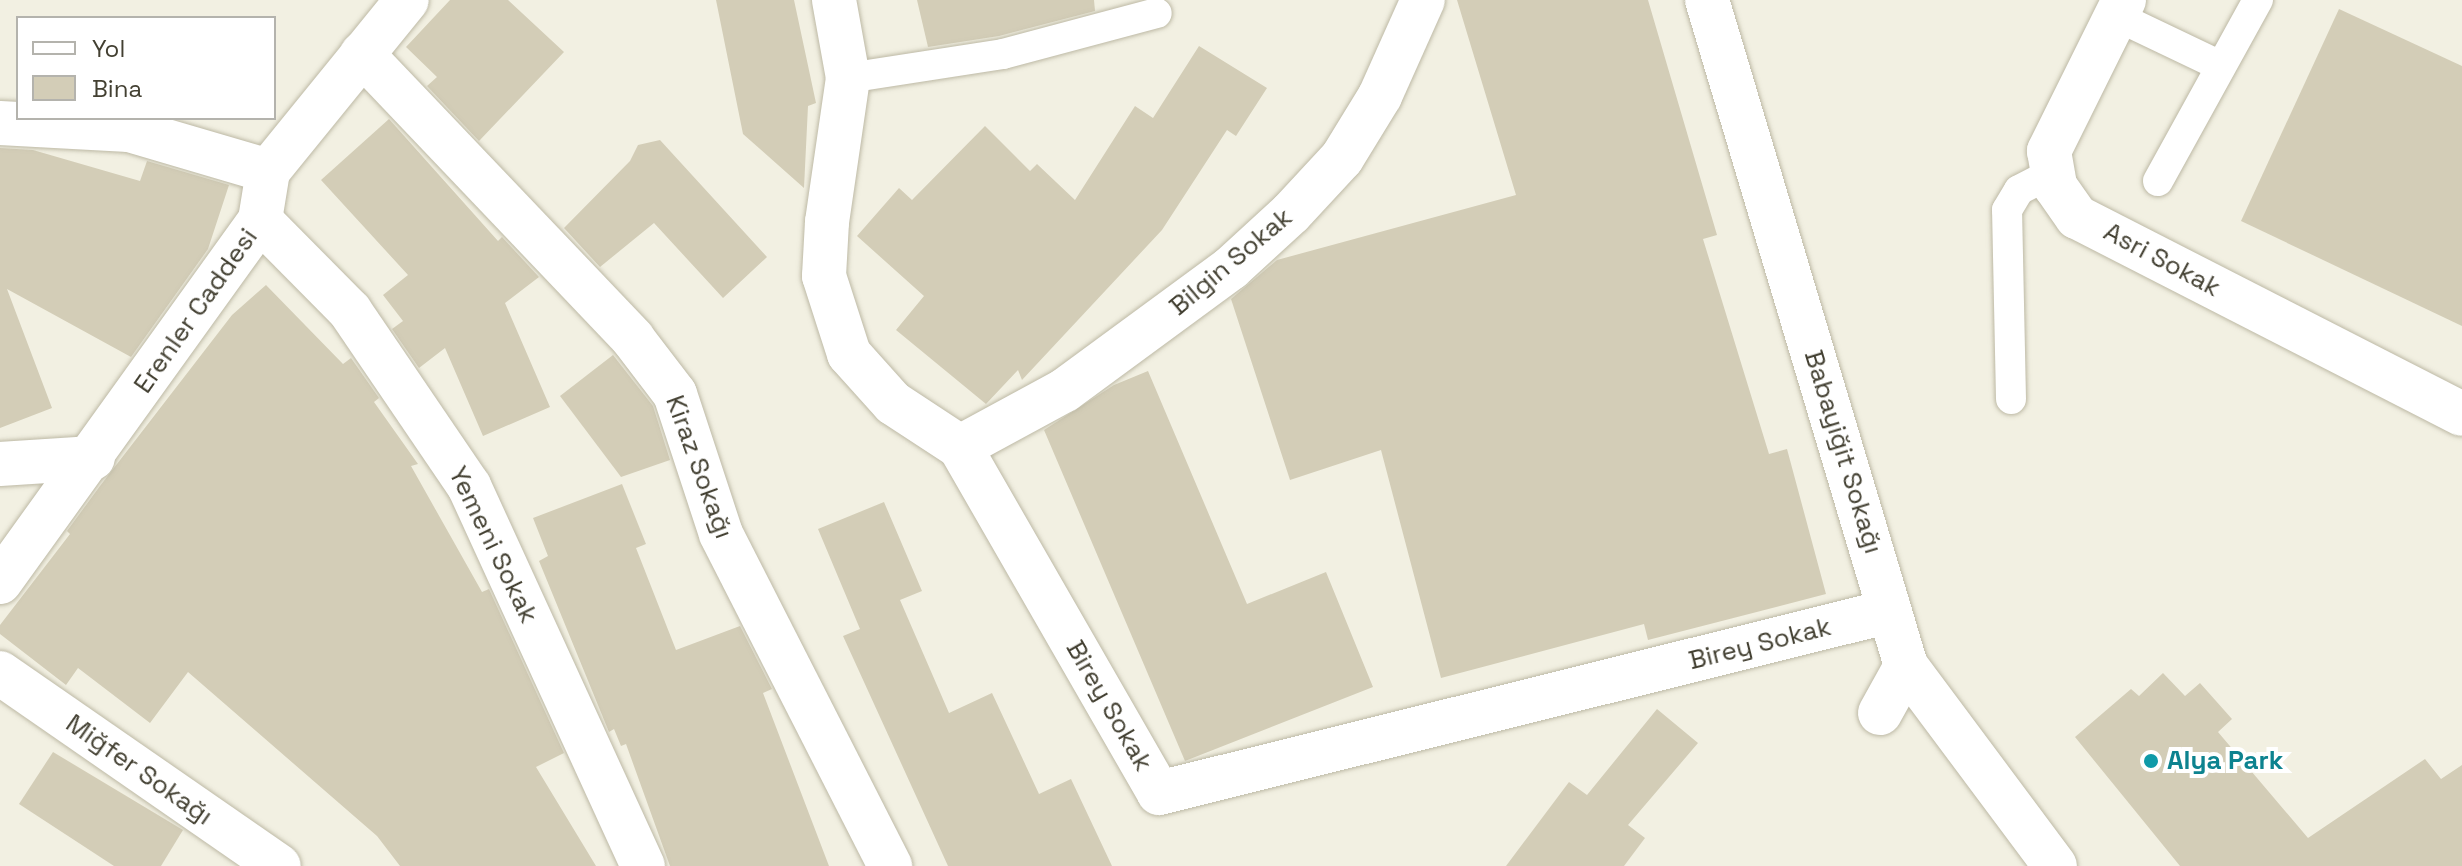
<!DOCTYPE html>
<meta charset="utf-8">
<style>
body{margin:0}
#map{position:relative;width:2462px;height:866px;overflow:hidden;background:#f2f0e2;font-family:"Space Grotesk",sans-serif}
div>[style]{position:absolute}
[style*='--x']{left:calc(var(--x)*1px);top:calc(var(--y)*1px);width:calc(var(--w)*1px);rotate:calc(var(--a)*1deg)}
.building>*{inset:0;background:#d3cdb7}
.roads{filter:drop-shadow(0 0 2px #bdb9a5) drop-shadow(0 0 2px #bdb9a5)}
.service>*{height:30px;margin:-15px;padding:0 15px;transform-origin:15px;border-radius:15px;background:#fff}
.minor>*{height:44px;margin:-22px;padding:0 22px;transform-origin:22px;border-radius:22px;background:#fff}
.dots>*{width:22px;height:22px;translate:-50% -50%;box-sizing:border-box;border:4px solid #fff;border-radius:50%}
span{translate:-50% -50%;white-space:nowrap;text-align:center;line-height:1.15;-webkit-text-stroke:8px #fff;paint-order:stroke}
.street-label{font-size:26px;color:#434032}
.culture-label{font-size:26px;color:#0d838f;font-weight:700}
.left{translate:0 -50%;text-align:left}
.legend{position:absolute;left:16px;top:16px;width:260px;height:104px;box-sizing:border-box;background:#fff;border:2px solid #b4b3ad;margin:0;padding:10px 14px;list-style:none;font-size:24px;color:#434032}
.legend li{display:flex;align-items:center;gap:16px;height:40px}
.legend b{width:40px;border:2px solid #b4b3ad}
</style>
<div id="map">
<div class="building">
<i style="clip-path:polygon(450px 0,508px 0,564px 52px,479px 141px,427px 86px,437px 77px,406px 47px)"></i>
<i style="clip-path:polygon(716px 0,794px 0,816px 103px,808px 106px,804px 188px,743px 134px)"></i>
<i style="clip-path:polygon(917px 0,1094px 0,1095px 11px,999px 36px,928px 47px)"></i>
<i style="clip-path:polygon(1457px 0,1648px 0,1717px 235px,1703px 239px,1769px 454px,1787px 449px,1826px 594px,1648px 640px,1644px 624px,1441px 678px,1381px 450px,1290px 480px,1231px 299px,1277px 260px,1516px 195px)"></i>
<i style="clip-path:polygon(2339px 9px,2462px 66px,2462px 326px,2241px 221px)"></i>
<i style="clip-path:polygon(1199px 46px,1267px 88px,1236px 136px,1227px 130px,1162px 230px,1022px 380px,1018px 370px,986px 404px,896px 330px,924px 296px,857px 236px,899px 188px,912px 200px,985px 126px,1030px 171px,1037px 164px,1075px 200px,1135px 106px,1153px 118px)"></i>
<i style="clip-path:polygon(389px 119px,498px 241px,502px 237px,539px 277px,505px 303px,550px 407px,483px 436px,445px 348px,419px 368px,392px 329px,403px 321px,383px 295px,408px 275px,321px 180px)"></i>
<i style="clip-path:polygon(660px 140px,767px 257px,723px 298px,654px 223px,600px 267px,564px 228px,630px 161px,638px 145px)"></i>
<i style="clip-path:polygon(0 148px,33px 150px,140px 181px,147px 161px,229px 185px,208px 249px,131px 357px,7px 289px,52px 408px,0 428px)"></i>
<i style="clip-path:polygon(266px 285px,343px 364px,351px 358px,379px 398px,374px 402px,418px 464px,411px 466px,482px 592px,489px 589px,564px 753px,536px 767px,596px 866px,400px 866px,377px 836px,188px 672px,150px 723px,78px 668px,66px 685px,0 634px,0 625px,70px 534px,67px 531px,100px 486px,232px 315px)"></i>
<i style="clip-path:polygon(613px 355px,653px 406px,670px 460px,621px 477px,560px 396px)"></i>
<i style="clip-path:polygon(1148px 371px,1247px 604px,1326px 572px,1373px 687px,1185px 761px,1044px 430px,1114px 385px)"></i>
<i style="clip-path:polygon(622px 484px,646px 544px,636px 548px,676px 650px,740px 626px,772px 689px,763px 693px,829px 866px,670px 866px,626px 744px,621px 746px,614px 729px,609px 732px,539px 561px,548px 556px,533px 518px)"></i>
<i style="clip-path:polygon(884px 502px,922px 591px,900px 600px,949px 713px,992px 693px,1039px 794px,1071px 779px,1112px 866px,948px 866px,843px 636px,860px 629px,818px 529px)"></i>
<i style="clip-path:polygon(2163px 673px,2185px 696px,2200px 683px,2232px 719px,2218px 732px,2308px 838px,2425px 759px,2441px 779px,2462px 765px,2462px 866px,2180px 866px,2075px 737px,2131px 689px,2139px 696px)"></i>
<i style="clip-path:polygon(1657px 709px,1698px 743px,1628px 825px,1645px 838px,1624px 866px,1506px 866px,1569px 782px,1587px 795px)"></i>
<i style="clip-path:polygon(53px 752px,183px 830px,161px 866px,114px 866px,19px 804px)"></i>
</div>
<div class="roads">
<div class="service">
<i style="--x:2116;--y:16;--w:116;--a:25.5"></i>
<i style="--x:848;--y:78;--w:157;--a:-8.8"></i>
<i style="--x:1003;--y:54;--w:159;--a:-14.9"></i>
<i style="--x:2158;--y:181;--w:207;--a:-61.1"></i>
<i style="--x:2011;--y:399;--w:189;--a:-91.2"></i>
<i style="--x:2007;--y:210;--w:23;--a:-59"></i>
<i style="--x:2019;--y:190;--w:37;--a:-27"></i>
</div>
<div class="minor">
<i style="--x:834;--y:0;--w:79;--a:79.8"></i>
<i style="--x:848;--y:78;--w:146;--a:98.3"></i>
<i style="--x:827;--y:222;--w:54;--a:93.2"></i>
<i style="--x:824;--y:276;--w:82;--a:72.2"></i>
<i style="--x:849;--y:354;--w:66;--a:48.1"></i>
<i style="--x:893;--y:403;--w:80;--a:33.3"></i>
<i style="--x:960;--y:447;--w:399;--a:60.1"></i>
<i style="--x:1159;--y:793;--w:753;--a:-13.98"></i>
<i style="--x:1707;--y:0;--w:695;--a:73.36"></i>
<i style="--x:1906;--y:666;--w:249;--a:53.3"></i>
<i style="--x:2124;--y:0;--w:169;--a:116.4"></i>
<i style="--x:2049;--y:151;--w:36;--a:80"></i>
<i style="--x:2055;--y:186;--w:38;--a:55"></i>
<i style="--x:2077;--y:217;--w:432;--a:27.1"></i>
<i style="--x:362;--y:54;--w:393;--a:46.4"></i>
<i style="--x:633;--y:339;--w:69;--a:52.6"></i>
<i style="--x:675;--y:394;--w:147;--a:71.8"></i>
<i style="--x:721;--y:534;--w:373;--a:63"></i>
<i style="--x:0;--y:123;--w:129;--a:3.1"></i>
<i style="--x:129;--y:130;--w:145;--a:16.4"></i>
<i style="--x:260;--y:220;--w:128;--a:45.3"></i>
<i style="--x:350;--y:311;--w:212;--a:55.8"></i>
<i style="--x:469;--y:486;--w:418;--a:65.4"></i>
<i style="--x:960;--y:447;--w:119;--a:-28.5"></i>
<i style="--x:1065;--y:390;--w:206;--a:-36.3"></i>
<i style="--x:1231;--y:268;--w:81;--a:-42.5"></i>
<i style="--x:1291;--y:213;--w:75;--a:-47.2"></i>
<i style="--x:1342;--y:158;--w:73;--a:-58.5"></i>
<i style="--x:1380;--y:96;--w:105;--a:-65.9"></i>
<i style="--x:0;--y:464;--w:93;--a:-3.7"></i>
<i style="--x:0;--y:582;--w:446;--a:-54.3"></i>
<i style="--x:260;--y:220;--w:50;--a:-80.7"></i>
<i style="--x:268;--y:171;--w:220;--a:-50.9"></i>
<i style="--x:0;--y:673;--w:339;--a:34.7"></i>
<i style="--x:1880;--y:713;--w:54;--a:-61"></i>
</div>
</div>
<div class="dots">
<i style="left:2151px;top:761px;background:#0f9aa8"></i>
</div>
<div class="street-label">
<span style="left:2162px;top:260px;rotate:28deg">Asri Sokak</span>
<span style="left:1231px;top:262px;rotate:-40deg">Bilgin Sokak</span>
<span style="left:196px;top:311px;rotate:-55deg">Erenler Caddesi</span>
<span style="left:1843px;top:452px;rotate:73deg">Babayiğit Sokağı</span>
<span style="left:699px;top:467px;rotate:70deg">Kiraz Sokağı</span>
<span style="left:493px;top:545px;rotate:64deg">Yemeni Sokak</span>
<span style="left:1760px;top:644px;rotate:-14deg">Birey Sokak</span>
<span style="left:1109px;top:706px;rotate:60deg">Birey Sokak</span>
<span style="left:139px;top:770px;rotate:35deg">Miğfer Sokağı</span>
</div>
<div class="culture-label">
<span class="left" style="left:2167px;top:761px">Alya Park</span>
</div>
<ul class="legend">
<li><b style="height:10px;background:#fff"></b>Yol</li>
<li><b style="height:22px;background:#d3cdb7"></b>Bina</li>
</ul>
</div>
